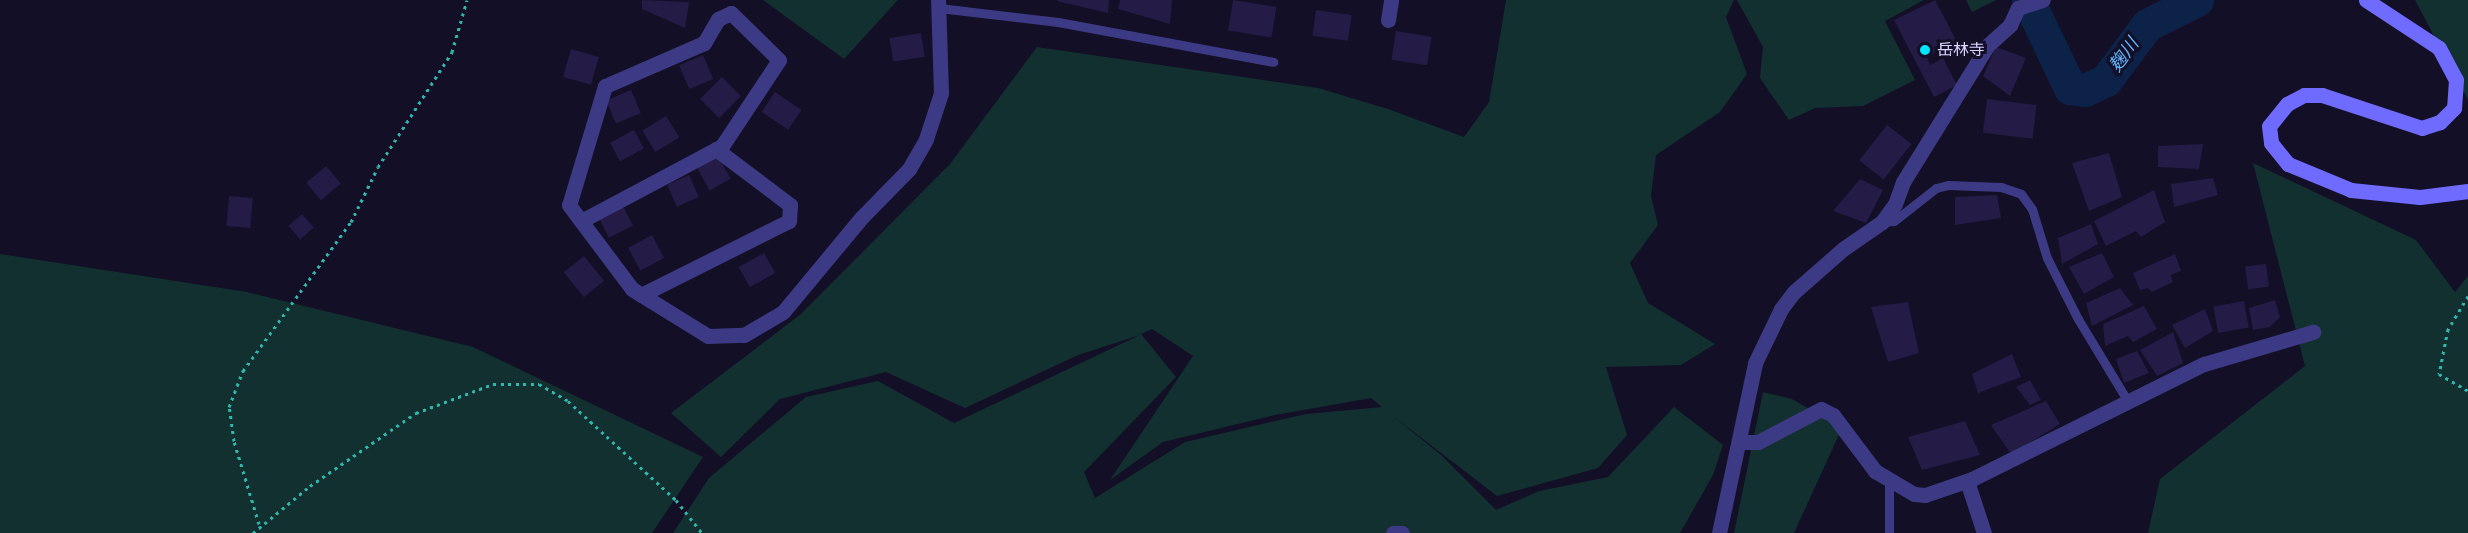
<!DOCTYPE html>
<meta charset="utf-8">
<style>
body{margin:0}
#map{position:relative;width:2468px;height:533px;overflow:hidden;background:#130f26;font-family:Montserrat,"Noto Sans JP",sans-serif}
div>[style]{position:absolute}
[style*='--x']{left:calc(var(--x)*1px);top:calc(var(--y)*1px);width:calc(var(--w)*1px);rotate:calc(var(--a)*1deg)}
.green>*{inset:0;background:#12302f}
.river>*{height:33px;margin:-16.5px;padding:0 16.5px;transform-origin:16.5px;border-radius:16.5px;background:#0c2248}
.building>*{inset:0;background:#241b47;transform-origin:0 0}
.path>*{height:3px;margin-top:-1.5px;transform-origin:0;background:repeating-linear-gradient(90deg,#2fb8b0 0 3px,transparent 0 7.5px)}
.lane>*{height:9px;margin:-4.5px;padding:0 4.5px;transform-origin:4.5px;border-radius:4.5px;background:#3d3a85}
.street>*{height:15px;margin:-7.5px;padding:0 7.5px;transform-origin:7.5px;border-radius:7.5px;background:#3d3a85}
.secondary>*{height:15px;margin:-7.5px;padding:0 7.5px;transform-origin:7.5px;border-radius:7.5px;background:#6f6bff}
.dots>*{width:16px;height:16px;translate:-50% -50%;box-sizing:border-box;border:3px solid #130f26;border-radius:50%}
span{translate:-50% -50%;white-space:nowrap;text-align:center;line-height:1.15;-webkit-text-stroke:6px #130f26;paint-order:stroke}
.poi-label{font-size:16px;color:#d9d4ff}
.left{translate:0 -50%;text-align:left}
.water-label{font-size:18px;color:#62b6ff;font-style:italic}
</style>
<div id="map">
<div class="green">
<i style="clip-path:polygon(763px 0,898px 0,844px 59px)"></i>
<i style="clip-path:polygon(evenodd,1506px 0,1734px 0,1726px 17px,1747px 74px,1720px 112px,1656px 155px,1651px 196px,1658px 225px,1630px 263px,1648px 303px,1715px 344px,1681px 365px,1606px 367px,1627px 435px,1598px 468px,1497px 496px,1393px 416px,1441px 455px,1496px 510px,1539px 491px,1608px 477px,1674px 407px,1723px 445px,1713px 475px,1680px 533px,673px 533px,709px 478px,806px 397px,878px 381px,954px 423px,1140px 335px,1078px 355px,965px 408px,886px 372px,780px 399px,721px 457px,671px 413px,801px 314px,950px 164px,1037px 47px,1318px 88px,1388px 109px,1464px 137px,1489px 102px,1506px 0,1152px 329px,1193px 356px,1110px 480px,1163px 442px,1275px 415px,1371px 398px,1382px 407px,1306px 414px,1185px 442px,1095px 498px,1084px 472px,1176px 377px,1141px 334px,1152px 329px)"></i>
<i style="clip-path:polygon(1737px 0,1924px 0,1885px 21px,1915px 80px,1863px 106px,1815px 108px,1789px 120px,1760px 78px,1763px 47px)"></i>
<i style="clip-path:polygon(1966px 0,1996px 0,1972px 12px)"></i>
<i style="clip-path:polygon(2415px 0,2468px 0,2468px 100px)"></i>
<i style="clip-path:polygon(2253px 163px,2416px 240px,2455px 292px,2468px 276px,2468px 533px,2148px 533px,2160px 479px,2305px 366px)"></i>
<i style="clip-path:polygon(0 254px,247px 292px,473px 347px,703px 457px,652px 533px,0 533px)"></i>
<i style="clip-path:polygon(1763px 392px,1792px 399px,1842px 428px,1794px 533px,1734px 533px)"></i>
</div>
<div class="river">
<i style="--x:2028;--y:0;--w:98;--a:64.5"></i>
<i style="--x:2070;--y:88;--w:15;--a:8"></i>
<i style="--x:2085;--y:90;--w:23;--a:-25"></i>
<i style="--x:2106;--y:80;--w:69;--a:-53.3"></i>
<i style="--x:2147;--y:25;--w:56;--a:-26.6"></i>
</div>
<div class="building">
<i style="clip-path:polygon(642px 0,689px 2px,685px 28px,642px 9px)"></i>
<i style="clip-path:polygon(1058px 0,1109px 0,1108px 13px,1057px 1px)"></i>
<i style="clip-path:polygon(1120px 0,1172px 0,1170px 24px,1118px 9px)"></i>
<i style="left:1233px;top:0;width:44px;height:31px;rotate:9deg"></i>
<i style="clip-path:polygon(1935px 0,1957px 42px,1927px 57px,1930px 65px,1943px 58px,1957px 85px,1934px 97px,1894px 20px)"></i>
<i style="left:1316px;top:10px;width:36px;height:26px;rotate:8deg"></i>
<i style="left:1396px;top:31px;width:36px;height:29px;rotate:9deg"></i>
<i style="left:921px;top:33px;width:24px;height:32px;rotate:81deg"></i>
<i style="clip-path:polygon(1996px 47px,2026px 58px,2010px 96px,1983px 76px)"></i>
<i style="left:571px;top:49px;width:29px;height:29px;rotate:16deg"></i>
<i style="left:703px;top:55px;width:26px;height:26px;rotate:67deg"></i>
<i style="left:722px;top:77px;width:27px;height:31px;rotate:45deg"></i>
<i style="left:631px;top:90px;width:25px;height:27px;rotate:67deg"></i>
<i style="left:775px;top:92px;width:32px;height:24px;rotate:34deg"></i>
<i style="left:1987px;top:99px;width:50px;height:34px;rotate:7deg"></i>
<i style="left:666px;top:116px;width:25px;height:28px;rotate:58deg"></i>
<i style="left:1887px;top:125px;width:31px;height:45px;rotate:38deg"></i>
<i style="left:634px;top:130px;width:21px;height:27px;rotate:62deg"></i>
<i style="clip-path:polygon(2203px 144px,2199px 169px,2158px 167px,2158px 146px)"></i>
<i style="clip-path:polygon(2109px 153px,2122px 197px,2089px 211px,2072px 163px)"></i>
<i style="left:718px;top:156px;width:26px;height:24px;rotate:61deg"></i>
<i style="left:326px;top:166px;width:23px;height:26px;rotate:50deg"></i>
<i style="left:689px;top:175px;width:24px;height:24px;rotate:66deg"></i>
<i style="clip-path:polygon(2213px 178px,2218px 195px,2174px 207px,2171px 184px)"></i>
<i style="clip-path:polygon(1860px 179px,1883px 190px,1866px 223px,1833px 211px)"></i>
<i style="clip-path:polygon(2154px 190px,2165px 222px,2141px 237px,2136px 231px,2106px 246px,2094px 221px)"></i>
<i style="clip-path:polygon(1997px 195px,2001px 218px,1955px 225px,1955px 197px)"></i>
<i style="left:229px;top:196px;width:24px;height:30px;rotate:5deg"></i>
<i style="left:623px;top:206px;width:22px;height:27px;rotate:63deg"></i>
<i style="left:302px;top:214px;width:18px;height:18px;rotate:49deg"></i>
<i style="clip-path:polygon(2091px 224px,2098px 244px,2062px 264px,2058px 238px)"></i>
<i style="left:652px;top:235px;width:26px;height:27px;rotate:62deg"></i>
<i style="left:764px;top:253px;width:23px;height:29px;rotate:61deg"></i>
<i style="clip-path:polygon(2102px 253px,2114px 277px,2084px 294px,2069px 267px)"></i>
<i style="clip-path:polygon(2175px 254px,2181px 271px,2171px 275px,2173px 282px,2152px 292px,2148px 288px,2140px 290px,2133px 273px)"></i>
<i style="left:584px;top:256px;width:32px;height:26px;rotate:51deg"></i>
<i style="left:2266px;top:264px;width:23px;height:21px;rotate:83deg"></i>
<i style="clip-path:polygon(2120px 288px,2133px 305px,2092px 326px,2086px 303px)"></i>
<i style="clip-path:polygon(2275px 300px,2280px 317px,2270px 327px,2253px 330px,2249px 308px)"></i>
<i style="left:2244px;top:301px;width:27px;height:31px;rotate:80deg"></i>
<i style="clip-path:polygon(1908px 302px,1919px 353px,1888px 362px,1871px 307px)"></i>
<i style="clip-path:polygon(2144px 306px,2157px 329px,2133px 342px,2128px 336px,2105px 346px,2103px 324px)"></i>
<i style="clip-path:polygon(2205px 309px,2213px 331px,2185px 348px,2172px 325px)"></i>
<i style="clip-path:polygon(2173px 332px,2183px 363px,2157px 376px,2140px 350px)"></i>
<i style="clip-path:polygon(2137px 351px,2149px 373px,2124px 383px,2116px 359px)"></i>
<i style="clip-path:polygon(2012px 354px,2021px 377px,1978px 393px,1972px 374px)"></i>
<i style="clip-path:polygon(2030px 380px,2041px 400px,2030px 405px,2016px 387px)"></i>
<i style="clip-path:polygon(2046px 401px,2060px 424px,2011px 454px,1991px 425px)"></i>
<i style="clip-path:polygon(1965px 421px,1980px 455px,1922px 470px,1908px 437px)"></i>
</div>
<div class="path">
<i style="--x:2468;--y:296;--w:39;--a:121"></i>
<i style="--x:2448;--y:329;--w:46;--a:101.3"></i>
<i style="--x:2439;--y:374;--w:34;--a:30"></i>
<i style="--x:259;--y:524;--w:87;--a:-106.8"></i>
<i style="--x:234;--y:441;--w:34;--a:-98"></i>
<i style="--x:229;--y:407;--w:39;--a:-69"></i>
<i style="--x:243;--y:371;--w:184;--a:-54.1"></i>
<i style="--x:351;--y:222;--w:61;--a:-63.9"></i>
<i style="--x:378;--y:167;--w:137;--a:-57.2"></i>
<i style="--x:452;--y:52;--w:54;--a:-73.9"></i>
<i style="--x:253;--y:533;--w:74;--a:-39.5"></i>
<i style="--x:310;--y:486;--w:129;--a:-34.6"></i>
<i style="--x:416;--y:413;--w:82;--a:-20.6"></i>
<i style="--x:493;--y:384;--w:46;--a:0"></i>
<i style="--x:539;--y:384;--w:34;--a:30"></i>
<i style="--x:568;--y:401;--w:147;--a:42.5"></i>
<i style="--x:676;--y:500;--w:42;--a:51.8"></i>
</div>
<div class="lane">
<i style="--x:939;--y:8;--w:120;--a:6.7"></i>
<i style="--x:1058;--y:22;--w:219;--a:10.5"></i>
<i style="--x:1882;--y:222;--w:12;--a:-5"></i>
<i style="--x:1894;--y:221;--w:53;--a:-38.2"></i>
<i style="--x:1936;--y:188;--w:12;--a:-14"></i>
<i style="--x:1948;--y:185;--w:53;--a:2.2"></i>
<i style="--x:2001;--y:187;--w:21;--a:19"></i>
<i style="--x:2021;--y:194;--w:19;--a:54"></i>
<i style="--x:2032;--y:209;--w:51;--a:73"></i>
<i style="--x:2047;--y:258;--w:68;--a:63.1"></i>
<i style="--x:2078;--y:319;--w:95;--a:58.8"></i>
<i style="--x:1889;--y:533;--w:53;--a:-90"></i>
</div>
<div class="street">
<i style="--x:2018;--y:8;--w:26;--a:-18"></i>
<i style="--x:1388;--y:20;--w:20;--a:-81"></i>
<i style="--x:581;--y:221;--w:160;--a:-28"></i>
<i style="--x:722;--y:146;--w:103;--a:-56.5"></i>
<i style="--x:779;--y:60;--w:67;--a:-135.6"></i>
<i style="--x:731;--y:13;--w:14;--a:155"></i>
<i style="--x:718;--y:19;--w:28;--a:120"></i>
<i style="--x:704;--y:43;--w:108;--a:156.5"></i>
<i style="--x:605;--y:86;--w:124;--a:106.8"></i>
<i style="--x:569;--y:205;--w:105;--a:53.1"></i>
<i style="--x:632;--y:289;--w:89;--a:31.7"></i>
<i style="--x:708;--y:336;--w:36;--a:-2"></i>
<i style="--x:744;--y:335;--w:45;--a:-30.5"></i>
<i style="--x:783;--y:312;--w:122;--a:-50.3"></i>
<i style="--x:861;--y:218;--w:69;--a:-45.6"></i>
<i style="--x:909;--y:169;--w:34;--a:-60"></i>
<i style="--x:926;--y:139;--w:48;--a:-71.9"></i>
<i style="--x:941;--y:93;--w:93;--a:-91.8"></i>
<i style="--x:641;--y:295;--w:165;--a:-26.6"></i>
<i style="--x:789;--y:221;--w:16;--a:-86"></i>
<i style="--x:790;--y:205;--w:93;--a:-142.9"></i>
<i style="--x:1739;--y:442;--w:19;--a:0"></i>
<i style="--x:1758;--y:442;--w:71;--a:-27.6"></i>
<i style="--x:1821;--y:409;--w:13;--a:27"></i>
<i style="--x:1833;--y:415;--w:70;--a:53.1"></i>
<i style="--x:1875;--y:471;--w:45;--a:30.5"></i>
<i style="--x:1914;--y:494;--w:11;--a:5"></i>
<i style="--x:1925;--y:495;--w:50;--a:-18.8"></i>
<i style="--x:1972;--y:479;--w:259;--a:-26.4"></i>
<i style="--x:2204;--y:364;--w:114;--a:-16.4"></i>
<i style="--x:1967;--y:481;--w:55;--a:71.9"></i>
<i style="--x:1393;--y:533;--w:9;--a:0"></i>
<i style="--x:1719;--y:533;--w:174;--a:-78"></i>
<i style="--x:1755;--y:363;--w:60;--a:-64.3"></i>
<i style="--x:1781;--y:309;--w:21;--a:-53"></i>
<i style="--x:1794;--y:292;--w:65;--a:-41.3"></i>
<i style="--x:1843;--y:249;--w:47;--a:-34.7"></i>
<i style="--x:1882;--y:222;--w:22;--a:-54"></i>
<i style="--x:1895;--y:204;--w:23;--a:-70"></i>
<i style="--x:1903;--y:182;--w:161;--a:-58.2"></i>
<i style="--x:1988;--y:45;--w:30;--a:-42"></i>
<i style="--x:2010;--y:25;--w:19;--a:-65"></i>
</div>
<div class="secondary">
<i style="--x:2366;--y:0;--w:87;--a:33.3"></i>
<i style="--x:2439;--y:48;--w:36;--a:62"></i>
<i style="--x:2456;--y:80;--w:28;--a:94"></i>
<i style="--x:2454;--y:108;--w:20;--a:135"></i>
<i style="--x:2440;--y:122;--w:19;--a:162"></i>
<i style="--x:2422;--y:128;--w:105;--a:-161.7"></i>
<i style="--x:2322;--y:95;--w:18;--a:180"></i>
<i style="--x:2304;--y:95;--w:19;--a:152"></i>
<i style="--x:2287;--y:104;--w:28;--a:129"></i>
<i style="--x:2269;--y:126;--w:17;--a:83"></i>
<i style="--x:2271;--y:143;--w:27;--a:51"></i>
<i style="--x:2288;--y:164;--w:68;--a:22.4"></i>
<i style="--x:2351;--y:190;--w:69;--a:5.8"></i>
<i style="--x:2420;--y:197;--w:48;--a:-7.1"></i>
</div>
<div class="dots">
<i style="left:1925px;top:50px;background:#00e5ff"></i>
</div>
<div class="poi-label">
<span class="left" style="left:1937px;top:50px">岳林寺</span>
</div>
<div class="water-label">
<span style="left:2124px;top:55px;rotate:-54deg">麹川</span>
</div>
</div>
